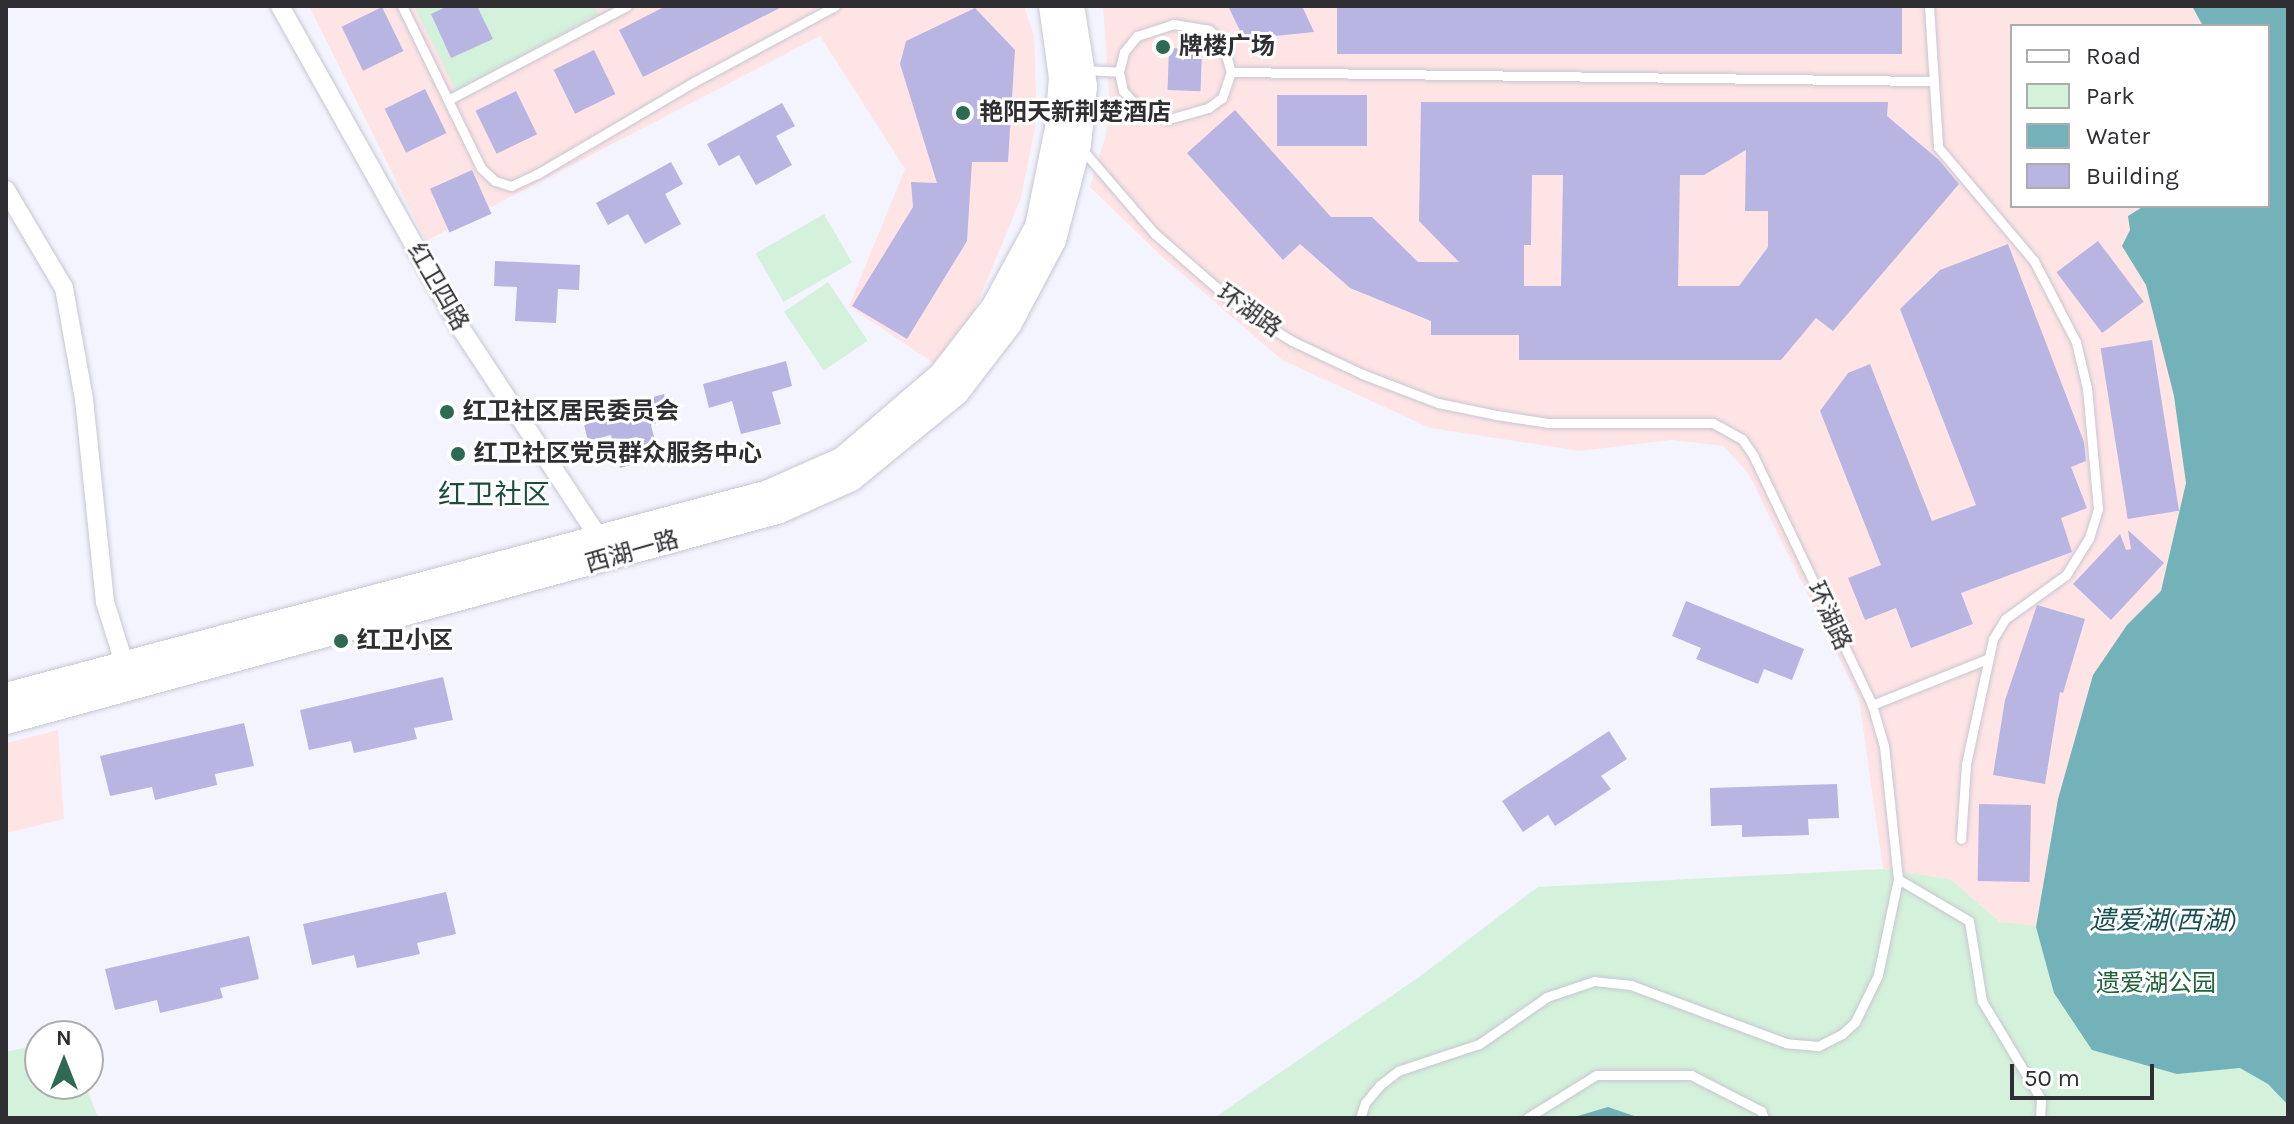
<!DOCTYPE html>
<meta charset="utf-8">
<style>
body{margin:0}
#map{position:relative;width:2294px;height:1124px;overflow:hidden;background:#f4f4ff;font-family:Karla,"Noto Sans SC",sans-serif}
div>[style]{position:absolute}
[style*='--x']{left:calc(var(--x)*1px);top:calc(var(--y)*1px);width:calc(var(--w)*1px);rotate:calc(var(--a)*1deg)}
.commercial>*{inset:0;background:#ffe4e6}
.green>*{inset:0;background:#d4f1db;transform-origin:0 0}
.water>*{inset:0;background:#74b2b9}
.building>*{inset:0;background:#b8b5e3;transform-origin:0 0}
.roads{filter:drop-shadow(0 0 2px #c7c7d1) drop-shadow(0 0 2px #c7c7d1)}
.service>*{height:9px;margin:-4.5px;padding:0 4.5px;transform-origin:4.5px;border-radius:4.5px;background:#fff}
.minor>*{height:18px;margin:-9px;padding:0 9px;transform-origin:9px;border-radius:9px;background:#fff}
.secondary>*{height:26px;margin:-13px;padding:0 13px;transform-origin:13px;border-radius:13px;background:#fff}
.dots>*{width:22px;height:22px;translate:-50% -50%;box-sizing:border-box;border:4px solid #fff;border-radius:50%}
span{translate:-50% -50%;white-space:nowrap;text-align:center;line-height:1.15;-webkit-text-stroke:6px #fff;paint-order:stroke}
.poi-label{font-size:24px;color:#2f2e32;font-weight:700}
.left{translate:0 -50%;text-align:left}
.street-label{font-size:24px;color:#2f2e32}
.park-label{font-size:24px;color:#206239}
.water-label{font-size:26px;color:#164e53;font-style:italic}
.quarter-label{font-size:28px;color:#1c4c3b}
.frame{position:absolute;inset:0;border:8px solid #2f2e32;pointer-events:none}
.legend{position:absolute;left:2010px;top:24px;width:260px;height:184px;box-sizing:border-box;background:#fff;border:2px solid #acabad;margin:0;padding:10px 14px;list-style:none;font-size:24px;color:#2f2e32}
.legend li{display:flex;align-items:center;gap:16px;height:40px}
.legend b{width:40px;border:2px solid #acabad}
.north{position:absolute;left:24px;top:1020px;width:80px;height:80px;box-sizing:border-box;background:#fff;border:2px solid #acabad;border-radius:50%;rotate:0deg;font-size:22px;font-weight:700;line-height:32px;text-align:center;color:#2f2e32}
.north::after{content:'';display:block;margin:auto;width:28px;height:36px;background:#2d6953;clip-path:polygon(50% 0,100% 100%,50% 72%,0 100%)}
.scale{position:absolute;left:2010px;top:1064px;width:144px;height:36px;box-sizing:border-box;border:4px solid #2f2e32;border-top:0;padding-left:10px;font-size:24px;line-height:28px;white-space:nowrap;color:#2f2e32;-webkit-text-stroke:6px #fff;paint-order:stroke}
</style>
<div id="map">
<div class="commercial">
<i style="clip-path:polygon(309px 6px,1024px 6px,1034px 36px,1037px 117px,1021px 198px,976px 307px,939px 367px,849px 306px,905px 169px,820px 36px,426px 241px)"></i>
<i style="clip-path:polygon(1103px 6px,2195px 7px,2203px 26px,2012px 26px,2012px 206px,2144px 206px,2128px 216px,2130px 230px,2122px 246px,2146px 285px,2174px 396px,2186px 483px,2161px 591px,2127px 625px,2093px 675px,2058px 799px,2036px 927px,2000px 922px,1950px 879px,1883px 869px,1859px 699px,1748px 473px,1723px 446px,1671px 440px,1580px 451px,1430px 428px,1282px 360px,1160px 255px,1090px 187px,1106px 134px,1109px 95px)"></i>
<i style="clip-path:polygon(58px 730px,64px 819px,6px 833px,6px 743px)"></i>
</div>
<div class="green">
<i style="clip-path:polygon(414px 6px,594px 6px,599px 14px,456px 91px)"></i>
<i style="clip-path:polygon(2192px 6px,2288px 6px,2288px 1118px,1214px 1118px,1419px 977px,1538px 887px,1883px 869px,1950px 879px,2000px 922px,2036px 926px,2058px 799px,2093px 675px,2127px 625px,2161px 591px,2186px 483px,2174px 396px,2146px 285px,2122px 246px,2130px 230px,2128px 216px,2144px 206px,2268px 206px,2268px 26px,2203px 26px)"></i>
<i style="left:824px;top:214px;width:56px;height:79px;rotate:60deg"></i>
<i style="left:828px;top:282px;width:71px;height:53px;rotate:56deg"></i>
<i style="clip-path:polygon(40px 1044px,40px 1084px,85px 1084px,98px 1118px,6px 1118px,6px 1052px)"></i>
</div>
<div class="water">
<i style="clip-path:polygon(2192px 6px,2288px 6px,2288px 1105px,2268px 1084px,2240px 1068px,2177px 1074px,2092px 1050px,2054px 993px,2036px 927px,2058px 799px,2093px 675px,2127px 625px,2161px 591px,2186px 483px,2174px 396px,2146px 285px,2122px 246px,2130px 230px,2128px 216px,2144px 206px,2268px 206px,2268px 26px,2203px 26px)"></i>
<i style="clip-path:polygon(1608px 1107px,1640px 1118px,1571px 1118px)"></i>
</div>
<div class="building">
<i style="clip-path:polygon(448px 6px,477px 6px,493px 39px,451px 58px,431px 14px)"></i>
<i style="clip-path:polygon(666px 6px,784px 6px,643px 77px,619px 30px)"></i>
<i style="clip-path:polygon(1228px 6px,1302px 6px,1314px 32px,1244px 39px)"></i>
<i style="left:1337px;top:6px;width:565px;height:48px"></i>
<i style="left:382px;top:7px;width:49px;height:45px;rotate:64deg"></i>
<i style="clip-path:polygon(975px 8px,1015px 50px,1008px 162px,972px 162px,967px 241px,907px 339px,852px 306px,913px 207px,911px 182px,937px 183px,900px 64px,906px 41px)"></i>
<i style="left:1169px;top:48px;width:33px;height:42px;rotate:2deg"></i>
<i style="left:594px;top:50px;width:49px;height:45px;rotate:64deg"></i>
<i style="left:425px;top:89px;width:49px;height:45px;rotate:64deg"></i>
<i style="left:516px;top:91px;width:48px;height:45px;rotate:64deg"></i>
<i style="left:1277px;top:95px;width:90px;height:51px"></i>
<i style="clip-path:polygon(evenodd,1421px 102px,1888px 102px,1887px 116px,1939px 160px,1959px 184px,1833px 331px,1816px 318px,1781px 360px,1519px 360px,1519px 335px,1431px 335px,1431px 321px,1350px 288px,1300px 244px,1283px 260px,1187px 153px,1235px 110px,1331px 217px,1372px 217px,1418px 262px,1459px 262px,1419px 221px,1421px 102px,1746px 150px,1745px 211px,1768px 211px,1768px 247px,1739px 286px,1678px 286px,1680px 175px,1704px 175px,1746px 150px,1421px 102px,1532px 175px,1563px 175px,1561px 286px,1524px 286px,1524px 245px,1531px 245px,1532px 175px)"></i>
<i style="clip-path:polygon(782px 103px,795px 126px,776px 136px,792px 165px,756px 185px,739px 155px,719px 166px,707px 144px)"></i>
<i style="clip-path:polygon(671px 162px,683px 184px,665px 194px,681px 224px,645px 244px,628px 214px,608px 225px,596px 203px)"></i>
<i style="left:472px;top:170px;width:48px;height:46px;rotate:66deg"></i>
<i style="left:2098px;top:241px;width:76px;height:52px;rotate:53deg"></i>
<i style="clip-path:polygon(2008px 244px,2084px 442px,2086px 461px,2071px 467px,2087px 508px,2061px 518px,2072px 552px,1961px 593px,1973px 624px,1911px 648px,1896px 608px,1865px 620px,1848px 578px,1881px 565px,1820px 411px,1848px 373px,1870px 364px,1932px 521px,1976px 505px,1900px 309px,1940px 270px)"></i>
<i style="clip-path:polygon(495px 261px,580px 265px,579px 290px,558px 289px,556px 323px,515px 321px,517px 287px,494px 286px)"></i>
<i style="left:2152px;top:340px;width:173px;height:52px;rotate:81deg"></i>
<i style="clip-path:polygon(786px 361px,792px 386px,772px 392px,781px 424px,741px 434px,732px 401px,709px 408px,703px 384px)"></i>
<i style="clip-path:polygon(664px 394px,671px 419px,651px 425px,659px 457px,620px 468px,611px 435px,588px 441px,582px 417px)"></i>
<i style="clip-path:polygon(2128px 530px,2164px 563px,2111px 620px,2073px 584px,2120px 534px,2126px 550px,2131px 549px)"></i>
<i style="clip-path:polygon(1686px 601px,1804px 649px,1792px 680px,1764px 669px,1758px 684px,1696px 659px,1701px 648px,1672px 636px)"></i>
<i style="clip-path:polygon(2037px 605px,2085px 619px,2063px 693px,2060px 692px,2045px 784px,1993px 775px,2005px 700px)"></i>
<i style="clip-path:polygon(443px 677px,453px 720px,414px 728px,417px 739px,354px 753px,351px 741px,309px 750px,300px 710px)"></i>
<i style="clip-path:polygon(244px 723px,254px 766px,215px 774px,217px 785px,155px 800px,152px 787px,110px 796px,100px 756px)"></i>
<i style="clip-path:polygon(1609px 731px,1627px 759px,1601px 776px,1611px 789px,1555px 826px,1548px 815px,1523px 832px,1502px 801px)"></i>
<i style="clip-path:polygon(1837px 784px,1839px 818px,1808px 819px,1809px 835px,1742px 837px,1742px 825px,1711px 826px,1710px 788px)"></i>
<i style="left:1979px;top:804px;width:52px;height:77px;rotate:1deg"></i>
<i style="clip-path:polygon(446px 892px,456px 934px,417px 943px,420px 954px,357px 968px,354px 955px,312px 965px,303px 924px)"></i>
<i style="clip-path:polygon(249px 936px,259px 979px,220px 988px,223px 998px,160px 1013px,157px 1000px,115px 1010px,105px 969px)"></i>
</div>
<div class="roads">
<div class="service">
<i style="--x:402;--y:6;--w:180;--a:64"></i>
<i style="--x:481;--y:168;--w:19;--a:43"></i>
<i style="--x:495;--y:181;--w:17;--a:17"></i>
<i style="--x:511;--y:186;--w:29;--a:-25"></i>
<i style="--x:537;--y:174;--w:182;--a:-30.4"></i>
<i style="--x:694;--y:82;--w:160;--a:-28.3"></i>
<i style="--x:1929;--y:6;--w:141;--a:86.3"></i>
<i style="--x:1938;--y:147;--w:149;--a:49.9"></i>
<i style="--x:2034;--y:261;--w:91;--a:62.6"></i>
<i style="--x:2076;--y:342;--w:47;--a:76.6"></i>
<i style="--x:2087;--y:388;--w:121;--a:84.8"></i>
<i style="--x:2098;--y:509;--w:30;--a:107"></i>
<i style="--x:2089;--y:538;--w:44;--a:121.9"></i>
<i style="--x:2066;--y:575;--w:75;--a:144.2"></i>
<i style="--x:2005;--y:619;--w:23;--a:121"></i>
<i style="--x:1993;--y:639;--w:128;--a:102.2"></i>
<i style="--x:1966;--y:764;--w:75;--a:93.8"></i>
<i style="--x:1084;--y:70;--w:35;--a:3"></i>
<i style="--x:1119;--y:72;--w:21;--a:-76"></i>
<i style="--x:1124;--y:52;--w:21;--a:-51"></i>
<i style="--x:1137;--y:36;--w:38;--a:-18"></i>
<i style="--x:1173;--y:24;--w:36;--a:9"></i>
<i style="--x:1209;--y:30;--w:17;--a:40"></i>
<i style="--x:1222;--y:41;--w:32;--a:74"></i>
<i style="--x:1231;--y:72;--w:701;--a:0.74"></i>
<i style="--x:1119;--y:72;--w:19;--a:78"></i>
<i style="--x:1123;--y:91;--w:21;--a:47"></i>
<i style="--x:1137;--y:106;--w:35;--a:22"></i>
<i style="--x:1169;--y:119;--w:41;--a:-15.8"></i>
<i style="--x:1208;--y:108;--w:17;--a:-36"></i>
<i style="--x:1222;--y:98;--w:28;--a:-71"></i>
<i style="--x:448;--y:100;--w:202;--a:-27.7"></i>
<i style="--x:1081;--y:148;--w:112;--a:49.3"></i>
<i style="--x:1154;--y:233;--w:116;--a:41.1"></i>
<i style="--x:1241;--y:309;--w:60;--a:32.1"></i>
<i style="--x:1292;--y:341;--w:77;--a:25.2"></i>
<i style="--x:1362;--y:374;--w:81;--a:20.9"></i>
<i style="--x:1438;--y:403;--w:59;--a:11.7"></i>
<i style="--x:1496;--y:415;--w:54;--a:8.6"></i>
<i style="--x:1549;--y:423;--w:164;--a:0"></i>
<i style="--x:1713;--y:423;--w:33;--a:29"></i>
<i style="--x:1742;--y:439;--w:19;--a:55"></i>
<i style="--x:1753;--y:455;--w:277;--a:64.5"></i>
<i style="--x:1872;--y:705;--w:43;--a:73.7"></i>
<i style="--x:1884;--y:746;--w:134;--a:84"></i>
<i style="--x:1898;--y:879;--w:98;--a:101.8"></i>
<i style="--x:1878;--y:975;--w:52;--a:116.1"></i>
<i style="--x:1855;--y:1022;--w:18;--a:137"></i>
<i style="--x:1842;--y:1034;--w:27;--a:153"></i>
<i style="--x:1818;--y:1046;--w:32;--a:-175"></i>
<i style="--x:1786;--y:1043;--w:165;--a:-159.5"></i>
<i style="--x:1631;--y:985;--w:37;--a:-174"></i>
<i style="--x:1594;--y:981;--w:50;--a:161.2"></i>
<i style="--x:1547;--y:997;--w:83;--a:145.3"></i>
<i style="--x:1479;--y:1044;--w:85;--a:161.6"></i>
<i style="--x:1398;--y:1071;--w:23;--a:142"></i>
<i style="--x:1380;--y:1085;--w:23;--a:130"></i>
<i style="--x:1365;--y:1103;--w:16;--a:108"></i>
<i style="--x:1872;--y:705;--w:124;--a:-21.8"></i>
<i style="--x:1898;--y:879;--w:82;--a:30.6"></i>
<i style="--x:1969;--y:921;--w:81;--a:80.8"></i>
<i style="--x:1982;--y:1001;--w:114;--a:59"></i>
<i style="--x:2041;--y:1099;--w:19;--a:93"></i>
<i style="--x:1527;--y:1118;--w:81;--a:-31.9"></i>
<i style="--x:1596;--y:1075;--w:95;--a:0"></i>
<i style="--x:1691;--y:1075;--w:79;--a:27.2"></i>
<i style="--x:1761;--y:1111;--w:8;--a:67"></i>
</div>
<div class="minor">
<i style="--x:280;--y:6;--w:368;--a:60.7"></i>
<i style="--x:460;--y:327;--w:261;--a:56.6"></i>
<i style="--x:6;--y:190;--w:114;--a:59.4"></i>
<i style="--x:64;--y:288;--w:113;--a:79.8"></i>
<i style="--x:84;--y:399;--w:204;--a:84.1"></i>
<i style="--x:105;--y:602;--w:67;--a:72.6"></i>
</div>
<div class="secondary">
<i style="--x:6;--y:696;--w:790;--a:-14.9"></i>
<i style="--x:769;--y:493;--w:81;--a:-24"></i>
<i style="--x:843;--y:460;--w:130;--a:-40.6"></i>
<i style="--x:942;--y:375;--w:85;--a:-52.2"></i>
<i style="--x:994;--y:308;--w:92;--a:-61.5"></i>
<i style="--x:1038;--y:227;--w:101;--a:-78.6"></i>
<i style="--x:1058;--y:128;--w:50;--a:-85.4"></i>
<i style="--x:1062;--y:78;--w:73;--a:-97.9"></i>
<i style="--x:6;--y:721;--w:799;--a:-15.24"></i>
<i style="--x:777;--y:511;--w:81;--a:-24"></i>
<i style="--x:851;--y:478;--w:136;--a:-39.3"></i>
<i style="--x:956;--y:392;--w:87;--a:-52.5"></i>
<i style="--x:1009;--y:323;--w:94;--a:-62.1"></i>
<i style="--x:1053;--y:240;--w:99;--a:-75.4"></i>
<i style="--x:1078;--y:144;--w:58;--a:-84.1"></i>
<i style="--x:1084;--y:86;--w:81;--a:-99.2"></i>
</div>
</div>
<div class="dots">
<i style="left:1163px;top:47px;background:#2d6953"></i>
<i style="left:963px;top:113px;background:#2d6953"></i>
<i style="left:447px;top:412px;background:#2d6953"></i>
<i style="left:458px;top:454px;background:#2d6953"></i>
<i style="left:341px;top:641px;background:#2d6953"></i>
</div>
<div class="poi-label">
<span class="left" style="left:1179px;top:47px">牌楼广场</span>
<span class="left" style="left:979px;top:113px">艳阳天新荆楚酒店</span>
<span class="left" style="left:463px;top:412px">红卫社区居民委员会</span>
<span class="left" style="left:474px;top:454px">红卫社区党员群众服务中心</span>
<span class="left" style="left:357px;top:641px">红卫小区</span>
</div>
<div class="street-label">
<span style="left:438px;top:287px;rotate:60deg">红卫四路</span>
<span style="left:1249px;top:311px;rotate:35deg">环湖路</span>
<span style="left:632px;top:552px;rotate:-16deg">西湖一路</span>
<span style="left:1829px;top:616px;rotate:65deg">环湖路</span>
</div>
<div class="park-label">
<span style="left:2156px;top:984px">遗爱湖公园</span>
</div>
<div class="water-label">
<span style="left:2163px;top:921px">遗爱湖(西湖)</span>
</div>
<div class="quarter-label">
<span style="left:494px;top:495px">红卫社区</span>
</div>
<div class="frame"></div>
<ul class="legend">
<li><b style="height:10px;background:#fff"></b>Road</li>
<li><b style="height:22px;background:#d4f1db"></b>Park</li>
<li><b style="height:22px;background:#74b2b9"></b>Water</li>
<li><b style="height:22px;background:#b8b5e3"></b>Building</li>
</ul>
<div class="north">N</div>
<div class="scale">50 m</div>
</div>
